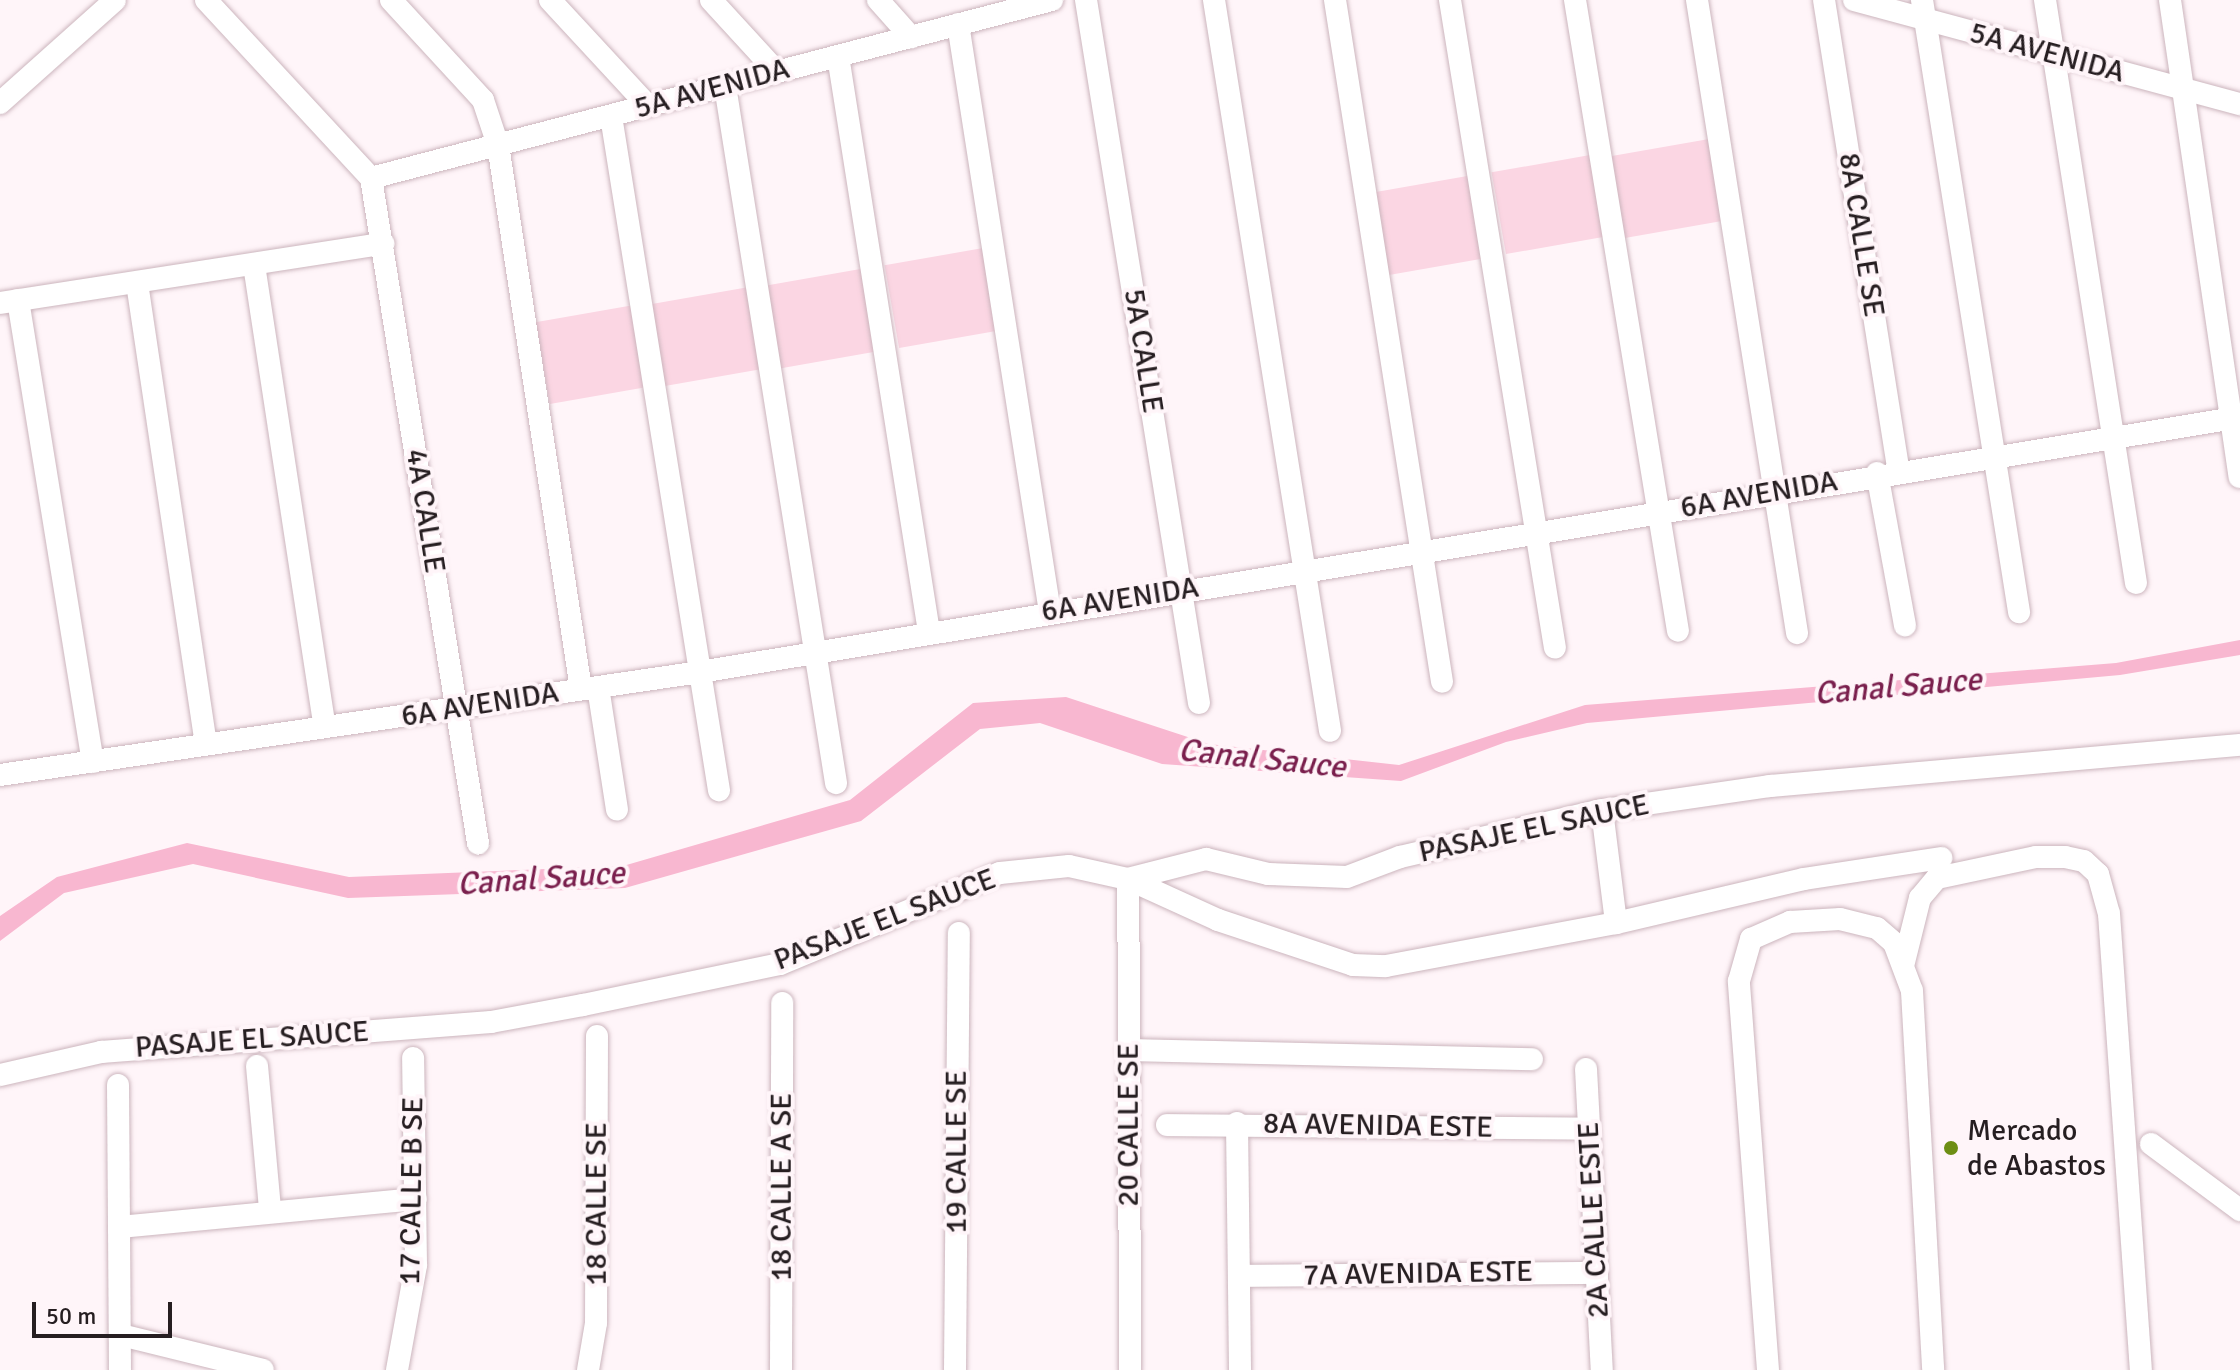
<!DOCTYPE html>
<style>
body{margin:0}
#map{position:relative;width:2240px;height:1370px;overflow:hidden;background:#fff5f9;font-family:Signika,sans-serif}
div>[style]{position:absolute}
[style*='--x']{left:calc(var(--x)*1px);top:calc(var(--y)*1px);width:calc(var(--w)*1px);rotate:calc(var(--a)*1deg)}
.green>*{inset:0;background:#fbd6e3;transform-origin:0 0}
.water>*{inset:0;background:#f8b7d0}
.roads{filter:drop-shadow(0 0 2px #ccb5bd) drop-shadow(0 0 2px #ccb5bd)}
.minor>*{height:22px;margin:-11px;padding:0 11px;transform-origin:11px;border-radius:11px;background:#fff}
.dots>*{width:22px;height:22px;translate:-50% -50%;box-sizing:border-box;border:4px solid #fff5f9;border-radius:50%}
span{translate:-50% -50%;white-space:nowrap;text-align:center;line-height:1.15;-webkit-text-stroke:8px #fff5f9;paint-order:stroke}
.street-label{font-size:30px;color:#261e21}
.poi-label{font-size:30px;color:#261e21}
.left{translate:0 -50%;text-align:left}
.water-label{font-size:32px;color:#7a1f4d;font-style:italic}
.scale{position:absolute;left:32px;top:1302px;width:140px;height:36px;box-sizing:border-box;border:4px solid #261e21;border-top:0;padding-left:10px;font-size:24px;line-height:28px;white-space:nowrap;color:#261e21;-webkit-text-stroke:6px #fff5f9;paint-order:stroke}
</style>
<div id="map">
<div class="green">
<i style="left:1709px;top:139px;width:83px;height:100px;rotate:80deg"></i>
<i style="left:1590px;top:155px;width:83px;height:100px;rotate:80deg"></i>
<i style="left:1473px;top:175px;width:84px;height:100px;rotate:80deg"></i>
<i style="left:983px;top:248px;width:84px;height:100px;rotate:80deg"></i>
<i style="left:866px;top:268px;width:84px;height:101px;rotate:80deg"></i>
<i style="left:749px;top:287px;width:83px;height:100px;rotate:80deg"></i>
<i style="left:634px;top:305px;width:83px;height:100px;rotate:80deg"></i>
</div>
<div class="water">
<i style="clip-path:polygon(2240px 640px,2240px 655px,2120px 675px,1587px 723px,1506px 742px,1401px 781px,1162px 764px,1040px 723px,980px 729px,861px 821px,625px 888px,348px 898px,193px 864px,64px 893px,0 941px,0 916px,57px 877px,187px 843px,349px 877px,623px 866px,850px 800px,973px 703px,1066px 697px,1209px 744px,1399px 765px,1585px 705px,2116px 663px)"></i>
</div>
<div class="roads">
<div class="minor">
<i style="--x:206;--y:0;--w:243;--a:47.2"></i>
<i style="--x:391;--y:0;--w:136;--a:47.4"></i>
<i style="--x:483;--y:100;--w:47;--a:71.6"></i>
<i style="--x:498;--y:145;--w:550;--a:81.33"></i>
<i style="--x:550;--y:0;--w:144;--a:47.2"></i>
<i style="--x:711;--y:0;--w:98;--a:47.5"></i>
<i style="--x:878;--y:0;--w:50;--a:48.3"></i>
<i style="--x:1086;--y:0;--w:712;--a:80.87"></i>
<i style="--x:1214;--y:0;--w:740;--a:80.98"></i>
<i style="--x:1335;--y:0;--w:690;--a:81.08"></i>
<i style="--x:1450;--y:0;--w:656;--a:80.8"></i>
<i style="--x:1575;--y:0;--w:639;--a:80.73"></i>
<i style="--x:1697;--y:0;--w:641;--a:81.02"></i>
<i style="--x:1824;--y:0;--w:475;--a:81"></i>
<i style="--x:1854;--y:0;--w:400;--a:15.1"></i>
<i style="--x:1922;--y:0;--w:620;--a:80.99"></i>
<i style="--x:2045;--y:0;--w:590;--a:81.13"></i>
<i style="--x:2170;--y:0;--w:482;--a:81.7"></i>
<i style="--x:958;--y:24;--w:595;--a:81.11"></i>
<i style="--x:838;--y:56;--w:583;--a:81.02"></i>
<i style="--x:725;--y:86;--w:706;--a:80.95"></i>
<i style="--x:0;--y:103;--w:154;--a:-41.8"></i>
<i style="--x:611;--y:116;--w:683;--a:80.9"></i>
<i style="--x:371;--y:178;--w:704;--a:-14.65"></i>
<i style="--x:371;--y:178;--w:674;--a:80.86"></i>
<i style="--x:254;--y:265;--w:467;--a:81.3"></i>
<i style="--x:137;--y:283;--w:465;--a:81.5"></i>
<i style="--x:18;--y:300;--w:468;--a:80.8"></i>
<i style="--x:0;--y:303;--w:388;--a:-8.8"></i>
<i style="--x:1877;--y:473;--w:155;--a:79.6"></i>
<i style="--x:598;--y:687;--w:124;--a:81.2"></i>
<i style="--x:0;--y:775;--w:708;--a:-8.37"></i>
<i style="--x:700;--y:672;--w:1561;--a:-9.4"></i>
<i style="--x:1602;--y:810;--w:114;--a:82.9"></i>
<i style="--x:1904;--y:962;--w:66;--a:-76"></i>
<i style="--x:1920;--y:898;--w:26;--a:-50"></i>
<i style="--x:1937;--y:878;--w:101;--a:-12"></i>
<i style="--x:2036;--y:857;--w:29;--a:0"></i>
<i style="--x:2065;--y:857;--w:19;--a:12"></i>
<i style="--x:2084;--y:861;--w:19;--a:43"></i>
<i style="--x:2098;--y:874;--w:41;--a:74.6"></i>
<i style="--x:2109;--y:914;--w:457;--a:86"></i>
<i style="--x:1128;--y:1050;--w:404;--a:1.3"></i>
<i style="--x:257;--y:1066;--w:144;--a:84.8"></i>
<i style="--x:1586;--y:1069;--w:301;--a:87"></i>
<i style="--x:0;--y:1075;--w:104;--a:-12.8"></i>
<i style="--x:101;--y:1052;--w:391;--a:-4.4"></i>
<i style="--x:491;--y:1022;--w:94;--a:-10.5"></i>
<i style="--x:583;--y:1005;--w:201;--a:-11.8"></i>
<i style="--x:780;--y:964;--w:238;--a:-22.5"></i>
<i style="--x:1000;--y:873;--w:69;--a:-5.8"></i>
<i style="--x:1069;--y:866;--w:60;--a:12.4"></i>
<i style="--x:1128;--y:879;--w:81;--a:-14.4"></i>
<i style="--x:1206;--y:859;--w:64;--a:13.6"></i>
<i style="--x:1268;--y:874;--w:79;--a:2.2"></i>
<i style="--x:1347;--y:877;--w:57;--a:-20.7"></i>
<i style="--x:1400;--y:857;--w:202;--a:-13.1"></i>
<i style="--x:1597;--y:811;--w:175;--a:-8.2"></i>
<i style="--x:1770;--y:786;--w:472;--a:-5"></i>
<i style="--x:118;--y:1085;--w:285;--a:89.6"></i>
<i style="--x:1237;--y:1123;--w:247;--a:89.3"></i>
<i style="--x:1167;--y:1125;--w:422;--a:0.5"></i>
<i style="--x:2151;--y:1144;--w:111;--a:36.6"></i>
<i style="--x:120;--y:1227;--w:297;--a:-5.4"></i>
<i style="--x:1240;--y:1276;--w:357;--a:-0.5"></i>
<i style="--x:121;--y:1335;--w:146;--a:13.8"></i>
<i style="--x:397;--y:1370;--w:107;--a:-79.7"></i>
<i style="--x:416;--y:1265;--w:207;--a:-90.8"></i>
<i style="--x:588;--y:1370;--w:48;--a:-80.3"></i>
<i style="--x:596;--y:1323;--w:287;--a:-89.8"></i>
<i style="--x:781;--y:1370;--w:367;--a:-89.8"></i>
<i style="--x:955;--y:1370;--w:437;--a:-89.5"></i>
<i style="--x:1130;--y:1370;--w:491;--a:-90.2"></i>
<i style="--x:1128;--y:879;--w:99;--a:24.5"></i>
<i style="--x:1218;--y:920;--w:142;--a:18.4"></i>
<i style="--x:1353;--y:965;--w:33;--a:2"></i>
<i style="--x:1386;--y:966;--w:234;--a:-10.6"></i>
<i style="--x:1616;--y:923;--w:193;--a:-13.2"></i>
<i style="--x:1804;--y:879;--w:139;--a:-8.7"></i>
<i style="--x:1768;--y:1370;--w:390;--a:-94.3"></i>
<i style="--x:1739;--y:981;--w:44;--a:-74.1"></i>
<i style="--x:1751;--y:939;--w:43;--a:-23.6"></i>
<i style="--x:1790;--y:922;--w:50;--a:-3.4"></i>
<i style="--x:1840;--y:919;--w:38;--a:14"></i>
<i style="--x:1877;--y:928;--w:23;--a:41"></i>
<i style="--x:1894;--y:943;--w:51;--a:69.4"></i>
<i style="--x:1912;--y:991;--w:380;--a:86.8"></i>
</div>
</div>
<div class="dots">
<i style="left:1951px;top:1148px;background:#6d8e14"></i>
</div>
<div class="street-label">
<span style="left:2047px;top:53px;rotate:15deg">5A AVENIDA</span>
<span style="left:712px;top:89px;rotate:-15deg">5A AVENIDA</span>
<span style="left:1861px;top:235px;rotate:81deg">8A CALLE SE</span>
<span style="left:1143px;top:351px;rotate:81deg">5A CALLE</span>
<span style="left:1759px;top:495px;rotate:-10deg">6A AVENIDA</span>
<span style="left:425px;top:511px;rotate:81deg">4A CALLE</span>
<span style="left:1120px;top:600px;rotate:-9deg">6A AVENIDA</span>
<span style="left:480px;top:705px;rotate:-9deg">6A AVENIDA</span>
<span style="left:1534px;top:829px;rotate:-12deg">PASAJE EL SAUCE</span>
<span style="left:885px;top:920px;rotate:-21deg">PASAJE EL SAUCE</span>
<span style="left:252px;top:1040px;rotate:-4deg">PASAJE EL SAUCE</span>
<span style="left:1129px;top:1125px;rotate:-90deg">20 CALLE SE</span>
<span style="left:1378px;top:1126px;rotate:1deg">8A AVENIDA ESTE</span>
<span style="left:957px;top:1152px;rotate:-90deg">19 CALLE SE</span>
<span style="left:782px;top:1187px;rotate:-90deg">18 CALLE A SE</span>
<span style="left:412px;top:1191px;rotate:-89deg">17 CALLE B SE</span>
<span style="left:597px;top:1204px;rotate:-90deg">18 CALLE SE</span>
<span style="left:1594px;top:1220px;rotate:-93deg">2A CALLE ESTE</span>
<span style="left:1418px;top:1274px;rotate:-1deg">7A AVENIDA ESTE</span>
</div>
<div class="poi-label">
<span class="left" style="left:1967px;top:1148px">Mercado<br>de Abastos</span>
</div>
<div class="water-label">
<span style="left:1898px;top:687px;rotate:-5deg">Canal Sauce</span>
<span style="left:1262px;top:759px;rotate:6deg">Canal Sauce</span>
<span style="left:541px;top:879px;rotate:-4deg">Canal Sauce</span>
</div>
<div class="scale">50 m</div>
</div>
